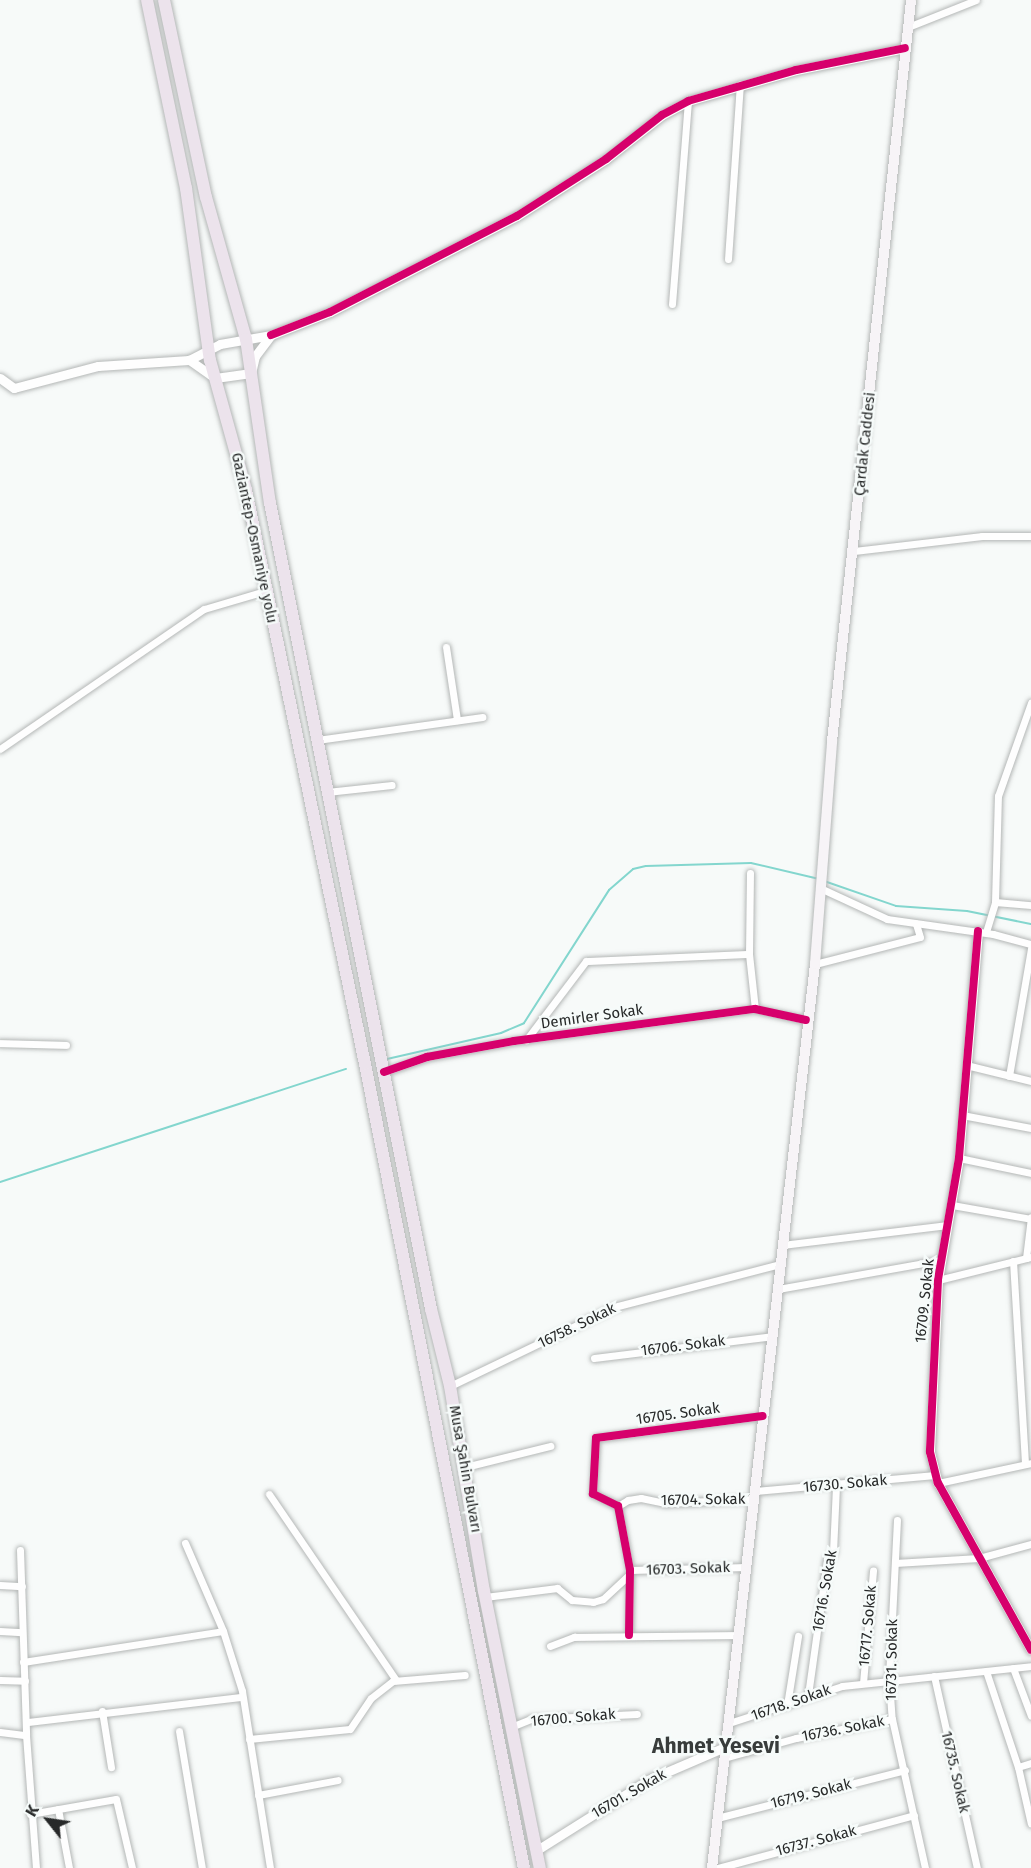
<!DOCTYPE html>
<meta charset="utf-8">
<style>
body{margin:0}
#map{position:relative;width:1031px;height:1868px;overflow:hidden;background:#f7faf9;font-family:"Fira Sans",sans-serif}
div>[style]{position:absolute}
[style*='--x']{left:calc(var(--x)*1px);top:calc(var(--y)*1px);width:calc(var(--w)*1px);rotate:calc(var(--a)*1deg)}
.stream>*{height:2px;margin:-1px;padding:0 1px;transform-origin:1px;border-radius:1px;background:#83d6ce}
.roads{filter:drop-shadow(0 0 2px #b4b7b6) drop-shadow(0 0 2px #b4b7b6)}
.minor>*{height:7px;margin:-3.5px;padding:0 3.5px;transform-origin:3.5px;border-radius:3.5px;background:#fefefe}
.tertiary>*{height:9px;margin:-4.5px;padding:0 4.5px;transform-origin:4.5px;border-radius:4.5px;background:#fefefe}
.secondary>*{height:10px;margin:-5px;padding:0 5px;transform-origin:5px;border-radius:5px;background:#f7f4f7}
.trunk>*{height:12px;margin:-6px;padding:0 6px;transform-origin:6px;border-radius:6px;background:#ece3ec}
.cycleway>*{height:8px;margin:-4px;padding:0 4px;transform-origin:4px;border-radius:4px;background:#d6006c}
span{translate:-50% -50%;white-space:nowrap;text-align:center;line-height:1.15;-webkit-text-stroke:5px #f6fbfa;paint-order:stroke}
.street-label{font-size:15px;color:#272929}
.district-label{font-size:21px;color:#383c3b;font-weight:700}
.north{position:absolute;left:18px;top:1790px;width:60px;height:60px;-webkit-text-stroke:4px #f6fbfa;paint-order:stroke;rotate:300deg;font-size:16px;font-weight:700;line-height:24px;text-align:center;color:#272929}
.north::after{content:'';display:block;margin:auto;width:21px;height:27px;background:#272929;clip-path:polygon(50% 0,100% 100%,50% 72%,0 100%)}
</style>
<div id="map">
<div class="stream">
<i style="--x:824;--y:881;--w:76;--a:19.1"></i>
<i style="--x:896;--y:906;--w:71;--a:4"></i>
<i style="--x:967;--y:911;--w:65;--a:11.5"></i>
<i style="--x:387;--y:1059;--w:117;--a:-12.8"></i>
<i style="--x:501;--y:1033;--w:25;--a:-23"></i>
<i style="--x:524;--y:1023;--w:158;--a:-57.4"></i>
<i style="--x:609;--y:890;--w:32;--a:-41"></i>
<i style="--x:633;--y:869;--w:13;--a:-13"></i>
<i style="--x:646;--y:866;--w:105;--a:-1.6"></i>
<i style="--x:751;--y:863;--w:70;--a:13.2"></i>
<i style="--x:0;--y:1182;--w:364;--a:-18.1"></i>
</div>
<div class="roads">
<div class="minor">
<i style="--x:908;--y:27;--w:73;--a:-21.7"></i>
<i style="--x:728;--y:259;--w:175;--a:-86.1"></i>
<i style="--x:672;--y:304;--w:204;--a:-85.5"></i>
<i style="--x:854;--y:551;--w:129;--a:-6.7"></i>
<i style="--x:982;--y:536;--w:49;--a:0"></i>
<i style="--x:446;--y:647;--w:74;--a:81.4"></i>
<i style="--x:317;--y:740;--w:167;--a:-7.9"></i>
<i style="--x:0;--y:749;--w:247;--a:-34.5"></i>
<i style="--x:204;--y:609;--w:64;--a:-16.4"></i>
<i style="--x:327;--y:792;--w:65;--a:-6.1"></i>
<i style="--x:750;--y:873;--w:81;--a:90.7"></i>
<i style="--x:749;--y:954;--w:55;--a:83.8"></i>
<i style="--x:820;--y:888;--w:74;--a:24.8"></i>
<i style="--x:887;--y:919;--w:107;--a:8.1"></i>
<i style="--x:993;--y:934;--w:39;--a:15"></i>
<i style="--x:995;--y:902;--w:36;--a:5"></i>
<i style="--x:986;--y:932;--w:31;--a:-73"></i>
<i style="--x:995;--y:902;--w:106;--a:-88.4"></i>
<i style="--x:998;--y:796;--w:99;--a:-70.5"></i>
<i style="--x:815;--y:964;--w:108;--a:-14.4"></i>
<i style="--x:920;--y:937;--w:14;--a:-107"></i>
<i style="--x:526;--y:1040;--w:99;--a:-52.8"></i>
<i style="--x:586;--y:961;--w:163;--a:-2.5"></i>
<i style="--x:0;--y:1043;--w:66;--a:1.7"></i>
<i style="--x:966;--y:1065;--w:67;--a:13.8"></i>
<i style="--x:384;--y:1072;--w:46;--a:-19.2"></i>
<i style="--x:427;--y:1057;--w:88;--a:-10.4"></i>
<i style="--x:514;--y:1041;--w:243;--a:-7.6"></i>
<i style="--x:755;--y:1009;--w:52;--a:12.2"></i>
<i style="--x:1009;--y:1076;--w:130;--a:-80.2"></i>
<i style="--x:962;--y:1115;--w:70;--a:10.7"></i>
<i style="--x:959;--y:1158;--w:74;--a:11.8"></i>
<i style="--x:952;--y:1205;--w:80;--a:10"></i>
<i style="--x:782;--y:1245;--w:167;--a:-6.9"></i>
<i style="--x:1026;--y:1258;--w:41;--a:-83"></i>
<i style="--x:1013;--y:1261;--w:203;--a:86.6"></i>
<i style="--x:938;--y:1280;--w:96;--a:-13.9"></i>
<i style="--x:778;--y:1289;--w:166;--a:-10.1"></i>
<i style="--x:594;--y:1358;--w:179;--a:-7"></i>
<i style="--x:450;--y:1386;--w:182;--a:-25.7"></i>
<i style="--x:614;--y:1307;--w:171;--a:-14.5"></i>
<i style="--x:465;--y:1467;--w:88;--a:-13.9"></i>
<i style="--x:938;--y:1483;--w:95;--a:-12.1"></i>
<i style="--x:755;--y:1491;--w:181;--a:-5.1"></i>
<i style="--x:269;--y:1494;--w:225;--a:55.7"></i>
<i style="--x:618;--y:1506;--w:12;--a:-31"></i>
<i style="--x:628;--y:1500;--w:13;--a:-9"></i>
<i style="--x:641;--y:1498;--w:25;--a:12"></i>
<i style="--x:665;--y:1503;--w:89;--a:-2.6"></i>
<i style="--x:897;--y:1520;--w:160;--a:92.9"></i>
<i style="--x:889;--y:1680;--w:39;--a:86"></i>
<i style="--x:892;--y:1719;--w:153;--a:77.5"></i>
<i style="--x:185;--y:1543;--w:96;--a:66.6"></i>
<i style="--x:223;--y:1631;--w:63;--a:72.4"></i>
<i style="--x:242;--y:1691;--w:179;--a:81"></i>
<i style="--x:20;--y:1550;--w:185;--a:88.1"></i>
<i style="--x:26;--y:1735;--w:133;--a:85.7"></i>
<i style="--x:895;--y:1563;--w:84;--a:-3.4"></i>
<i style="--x:979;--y:1558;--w:54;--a:-15.1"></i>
<i style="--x:630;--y:1570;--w:117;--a:-1.5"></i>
<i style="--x:0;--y:1585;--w:22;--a:3"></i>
<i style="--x:485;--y:1597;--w:73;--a:-7.1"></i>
<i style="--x:557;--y:1588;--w:19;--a:39"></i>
<i style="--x:572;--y:1600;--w:21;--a:5"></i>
<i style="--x:593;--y:1602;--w:10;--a:-17"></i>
<i style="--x:603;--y:1599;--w:35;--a:-43"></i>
<i style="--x:0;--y:1631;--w:22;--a:3"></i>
<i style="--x:629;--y:1635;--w:65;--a:-89.1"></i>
<i style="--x:630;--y:1570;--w:65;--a:-100.6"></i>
<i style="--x:618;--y:1506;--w:28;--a:-154"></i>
<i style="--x:593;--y:1494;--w:56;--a:-86.9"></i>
<i style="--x:596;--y:1438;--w:168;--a:-7.5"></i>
<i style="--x:550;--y:1646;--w:26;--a:-21"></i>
<i style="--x:574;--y:1637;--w:164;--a:-0.7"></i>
<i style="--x:23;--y:1662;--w:202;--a:-8.8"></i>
<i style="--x:1013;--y:1668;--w:51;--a:69.4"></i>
<i style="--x:986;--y:1671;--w:101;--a:71.6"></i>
<i style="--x:1018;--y:1767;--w:58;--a:77.2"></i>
<i style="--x:934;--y:1676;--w:197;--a:77.4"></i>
<i style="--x:0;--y:1680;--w:25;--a:2"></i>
<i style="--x:863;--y:1683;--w:113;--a:-84.9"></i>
<i style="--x:808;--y:1695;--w:137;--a:-82"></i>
<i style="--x:827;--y:1559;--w:9;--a:-49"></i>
<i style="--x:833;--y:1552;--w:67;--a:-87.4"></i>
<i style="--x:787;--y:1705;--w:70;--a:-80.9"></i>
<i style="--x:102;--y:1711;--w:57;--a:80.9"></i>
<i style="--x:28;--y:1722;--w:214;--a:-6.7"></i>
<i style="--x:729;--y:1723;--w:119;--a:-18.1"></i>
<i style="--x:842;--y:1686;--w:190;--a:-6"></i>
<i style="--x:511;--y:1727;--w:22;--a:-22"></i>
<i style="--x:531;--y:1719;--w:106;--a:-2.7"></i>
<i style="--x:179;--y:1731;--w:139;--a:80.5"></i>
<i style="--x:0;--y:1732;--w:26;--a:7"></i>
<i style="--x:249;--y:1739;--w:101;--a:-5.7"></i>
<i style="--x:350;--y:1729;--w:37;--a:-56"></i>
<i style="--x:371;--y:1698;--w:28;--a:-38"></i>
<i style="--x:393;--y:1681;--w:72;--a:-4.8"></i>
<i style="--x:724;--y:1758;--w:75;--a:-15.5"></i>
<i style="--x:796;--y:1738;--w:98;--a:-11.2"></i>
<i style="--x:1018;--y:1767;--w:14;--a:-17"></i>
<i style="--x:258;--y:1795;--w:81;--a:-10.6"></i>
<i style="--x:58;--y:1809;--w:60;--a:79.4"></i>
<i style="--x:30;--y:1814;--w:87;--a:-9.9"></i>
<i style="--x:116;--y:1799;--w:71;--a:76.9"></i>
<i style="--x:717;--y:1818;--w:194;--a:-14.3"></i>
<i style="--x:718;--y:1868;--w:203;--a:-15.1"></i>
</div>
<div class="tertiary">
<i style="--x:271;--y:335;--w:63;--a:-21.3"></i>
<i style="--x:330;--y:312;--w:210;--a:-27.2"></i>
<i style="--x:517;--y:216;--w:106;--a:-32.6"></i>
<i style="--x:606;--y:159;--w:71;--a:-38.2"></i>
<i style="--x:662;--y:115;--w:30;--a:-28"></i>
<i style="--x:688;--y:101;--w:112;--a:-16"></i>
<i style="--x:796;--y:70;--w:111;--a:-11.4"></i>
<i style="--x:271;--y:335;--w:26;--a:127"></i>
<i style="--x:255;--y:356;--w:17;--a:103"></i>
<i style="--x:251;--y:373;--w:36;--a:172"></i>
<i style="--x:215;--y:378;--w:32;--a:-145"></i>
<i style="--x:189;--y:360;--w:35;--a:-27"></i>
<i style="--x:220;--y:344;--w:52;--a:-10"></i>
<i style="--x:0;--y:378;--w:17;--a:36"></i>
<i style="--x:14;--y:388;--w:87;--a:-14.7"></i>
<i style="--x:98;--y:366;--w:91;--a:-3.8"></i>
<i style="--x:978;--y:931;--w:228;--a:94.8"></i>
<i style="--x:959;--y:1158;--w:124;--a:99.8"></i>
<i style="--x:938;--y:1280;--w:172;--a:92.7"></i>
<i style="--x:930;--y:1452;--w:32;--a:76"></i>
<i style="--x:938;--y:1483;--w:191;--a:60.9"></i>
<i style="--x:537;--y:1850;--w:131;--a:-32.2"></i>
<i style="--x:648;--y:1780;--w:84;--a:-23.2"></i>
</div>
<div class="secondary">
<i style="--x:712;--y:1868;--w:910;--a:-83.5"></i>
<i style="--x:815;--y:964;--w:224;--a:-85.6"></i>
<i style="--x:832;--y:741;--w:745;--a:-83.91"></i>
</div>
<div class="trunk">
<i style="--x:147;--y:0;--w:192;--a:78.3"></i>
<i style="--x:186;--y:188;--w:174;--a:82.1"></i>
<i style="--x:210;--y:360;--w:135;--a:74.5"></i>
<i style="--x:246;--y:490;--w:596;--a:78.29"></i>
<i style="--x:367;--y:1074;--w:809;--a:78.82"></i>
<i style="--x:164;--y:0;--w:201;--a:78"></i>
<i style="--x:206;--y:197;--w:148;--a:74.3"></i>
<i style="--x:246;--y:339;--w:166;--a:81.7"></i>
<i style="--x:270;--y:503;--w:822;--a:78.7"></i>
<i style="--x:431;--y:1309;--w:79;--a:76.1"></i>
<i style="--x:450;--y:1386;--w:208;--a:80.6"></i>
<i style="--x:484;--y:1591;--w:283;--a:78.6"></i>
</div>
</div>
<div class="cycleway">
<i style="--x:271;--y:335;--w:63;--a:-21.3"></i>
<i style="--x:330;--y:312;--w:210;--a:-27.2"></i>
<i style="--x:517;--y:216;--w:106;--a:-32.6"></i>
<i style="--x:606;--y:159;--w:71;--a:-38.2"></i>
<i style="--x:662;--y:115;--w:30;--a:-28"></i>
<i style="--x:688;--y:101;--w:112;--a:-16"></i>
<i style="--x:796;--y:70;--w:111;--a:-11.4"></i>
<i style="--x:978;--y:931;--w:228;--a:94.8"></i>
<i style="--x:959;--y:1158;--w:124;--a:99.8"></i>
<i style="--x:938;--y:1280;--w:172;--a:92.7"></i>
<i style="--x:930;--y:1452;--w:32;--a:76"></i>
<i style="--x:938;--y:1483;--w:191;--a:60.9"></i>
<i style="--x:384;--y:1072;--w:46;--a:-19.2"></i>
<i style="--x:427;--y:1057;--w:88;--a:-10.4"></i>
<i style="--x:514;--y:1041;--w:243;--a:-7.6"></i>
<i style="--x:755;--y:1009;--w:52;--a:12.2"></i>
<i style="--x:629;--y:1635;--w:65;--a:-89.1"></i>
<i style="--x:630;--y:1570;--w:65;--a:-100.6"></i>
<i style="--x:618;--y:1506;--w:28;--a:-154"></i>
<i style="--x:593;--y:1494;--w:56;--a:-86.9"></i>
<i style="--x:596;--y:1438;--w:168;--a:-7.5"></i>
</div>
<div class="street-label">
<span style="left:865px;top:444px;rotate:-84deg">Çardak Caddesi</span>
<span style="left:254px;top:538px;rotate:78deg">Gaziantep-Osmaniye yolu</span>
<span style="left:592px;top:1017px;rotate:-8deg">Demirler Sokak</span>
<span style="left:925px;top:1301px;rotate:-84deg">16709. Sokak</span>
<span style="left:577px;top:1326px;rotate:-26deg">16758. Sokak</span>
<span style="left:683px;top:1346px;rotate:-7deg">16706. Sokak</span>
<span style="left:678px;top:1414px;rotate:-8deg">16705. Sokak</span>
<span style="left:465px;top:1469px;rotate:80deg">Musa Şahin Bulvarı</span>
<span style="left:845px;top:1484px;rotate:-5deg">16730. Sokak</span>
<span style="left:703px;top:1500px;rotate:-1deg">16704. Sokak</span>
<span style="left:688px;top:1569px;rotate:-2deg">16703. Sokak</span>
<span style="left:825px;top:1591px;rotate:-80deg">16716. Sokak</span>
<span style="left:868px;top:1626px;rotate:-85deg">16717. Sokak</span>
<span style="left:892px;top:1660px;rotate:-89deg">16731. Sokak</span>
<span style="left:791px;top:1703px;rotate:-19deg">16718. Sokak</span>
<span style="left:573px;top:1718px;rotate:-5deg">16700. Sokak</span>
<span style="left:843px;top:1729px;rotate:-11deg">16736. Sokak</span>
<span style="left:955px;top:1772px;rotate:77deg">16735. Sokak</span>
<span style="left:629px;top:1794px;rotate:-30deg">16701. Sokak</span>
<span style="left:811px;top:1794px;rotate:-14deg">16719. Sokak</span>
<span style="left:816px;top:1841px;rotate:-15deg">16737. Sokak</span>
</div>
<div class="district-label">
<span style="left:716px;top:1746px">Ahmet Yesevi</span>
</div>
<div class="north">K</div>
</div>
